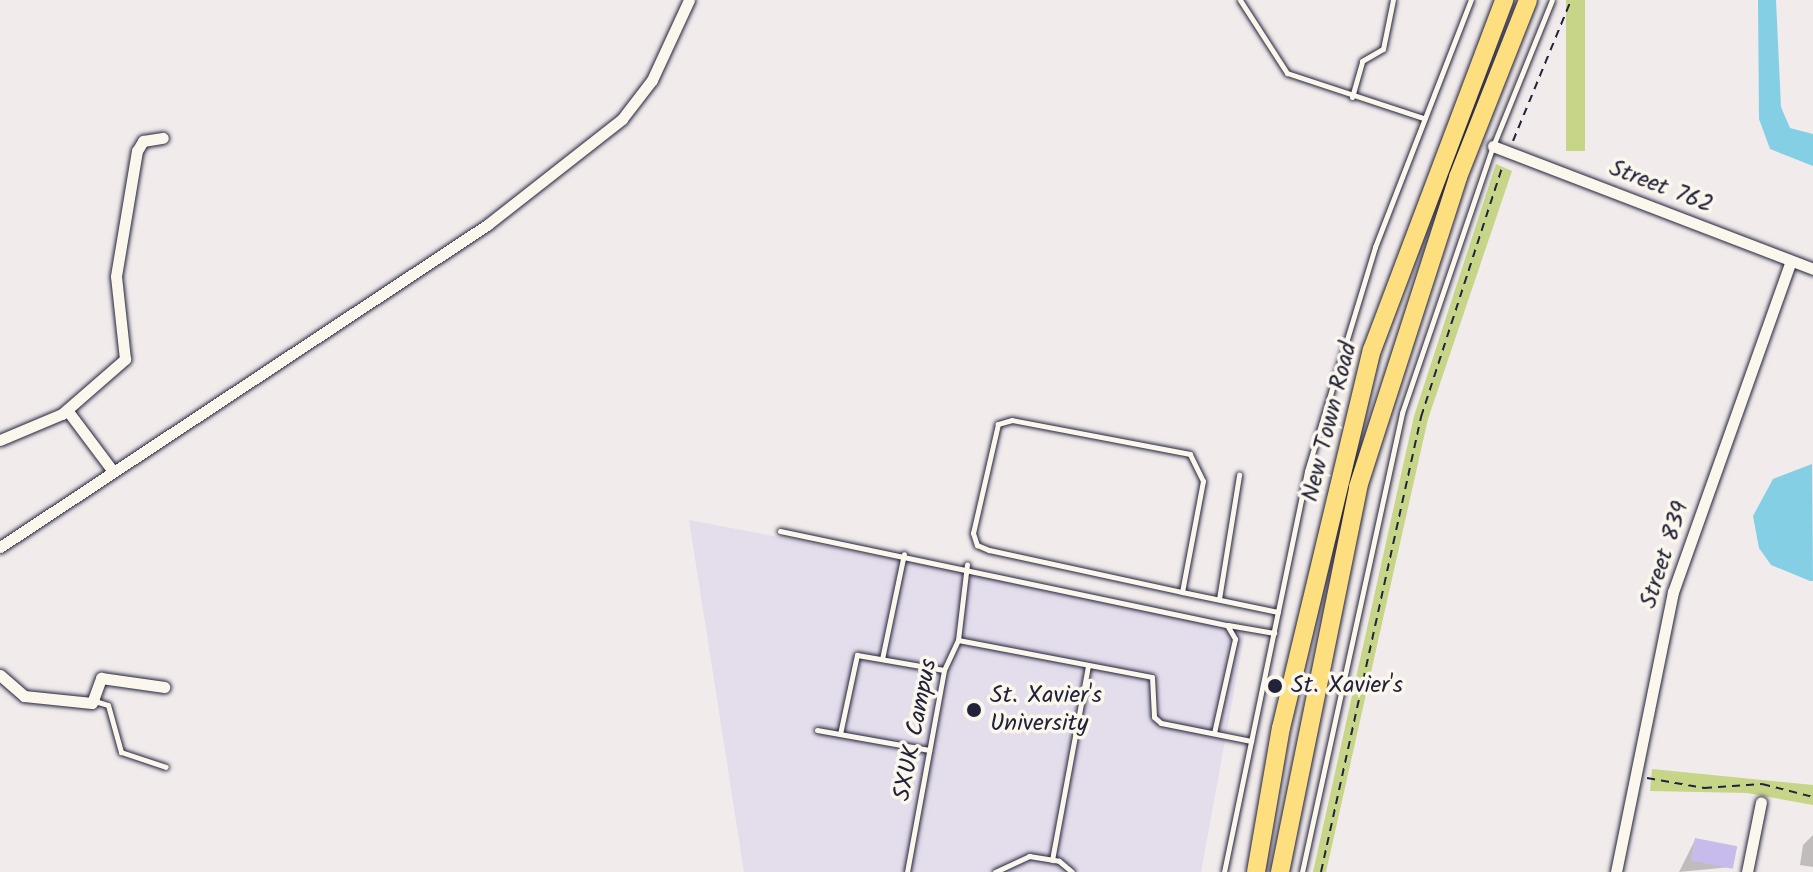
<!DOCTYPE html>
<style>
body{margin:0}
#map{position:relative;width:1813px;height:872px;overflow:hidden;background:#f1ebec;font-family:Kalam,sans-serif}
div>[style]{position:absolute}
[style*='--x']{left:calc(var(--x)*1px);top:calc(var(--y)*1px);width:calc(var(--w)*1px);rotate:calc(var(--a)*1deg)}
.built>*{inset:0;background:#e4ddec}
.green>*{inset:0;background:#c7d589;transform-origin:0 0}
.water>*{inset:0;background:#85cfe5}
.shadow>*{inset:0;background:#0003}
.building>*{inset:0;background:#c7bbec;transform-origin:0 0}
.path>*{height:2px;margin-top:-1px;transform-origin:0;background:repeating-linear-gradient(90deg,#22223b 0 8px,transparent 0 14px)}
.roads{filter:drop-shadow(0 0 2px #22223b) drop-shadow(0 0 2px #22223b)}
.lane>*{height:5px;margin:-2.5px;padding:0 2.5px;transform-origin:2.5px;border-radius:2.5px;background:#fbf7ec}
.street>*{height:11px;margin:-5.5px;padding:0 5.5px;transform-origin:5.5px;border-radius:5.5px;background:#fbf7ec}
.primary>*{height:18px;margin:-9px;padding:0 9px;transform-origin:9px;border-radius:9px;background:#fedf80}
.dots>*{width:22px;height:22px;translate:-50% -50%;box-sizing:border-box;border:4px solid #fbf7ec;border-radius:50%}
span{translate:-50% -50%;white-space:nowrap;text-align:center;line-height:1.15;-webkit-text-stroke:7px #fbf7ec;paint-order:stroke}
.street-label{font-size:24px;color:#22223b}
.poi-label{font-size:24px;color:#22223b}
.left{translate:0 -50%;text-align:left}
</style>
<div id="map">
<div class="built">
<i style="clip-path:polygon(689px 520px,1246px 626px,1201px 872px,744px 872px)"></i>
</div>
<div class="green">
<i style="left:1566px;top:0;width:19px;height:151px"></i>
<i style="clip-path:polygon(1496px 164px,1512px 171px,1428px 419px,1326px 872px,1313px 872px,1414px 416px)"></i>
<i style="clip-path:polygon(1652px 769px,1813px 785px,1813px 805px,1747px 793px,1650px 791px)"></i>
</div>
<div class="water">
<i style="clip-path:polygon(1758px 0,1776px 0,1781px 107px,1790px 128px,1813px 134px,1813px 166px,1770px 149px,1759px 119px)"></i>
<i style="clip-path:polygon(1812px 464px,1813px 581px,1810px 581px,1771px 565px,1759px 548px,1753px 516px,1773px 479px)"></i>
</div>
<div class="shadow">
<i style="clip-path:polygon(1813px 835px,1813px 867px,1800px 865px,1803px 845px)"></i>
<i style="clip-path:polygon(1695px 840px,1731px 867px,1679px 872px)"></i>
</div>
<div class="building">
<i style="left:1695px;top:838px;width:43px;height:23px;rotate:11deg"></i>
</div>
<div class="path">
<i style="--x:1513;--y:141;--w:152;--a:-67.6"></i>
<i style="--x:1647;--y:778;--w:58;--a:10"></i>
<i style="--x:1704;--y:788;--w:58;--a:-3.9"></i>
<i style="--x:1762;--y:784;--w:53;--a:14.3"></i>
<i style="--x:1321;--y:872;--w:466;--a:-77.6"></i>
<i style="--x:1421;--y:417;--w:265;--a:-72"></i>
</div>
<div class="roads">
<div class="lane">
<i style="--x:1240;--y:0;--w:87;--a:57.2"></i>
<i style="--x:1287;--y:73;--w:143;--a:18.3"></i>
<i style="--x:1352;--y:97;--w:37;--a:-74"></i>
<i style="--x:1362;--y:61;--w:24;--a:-30"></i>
<i style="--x:1383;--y:49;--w:50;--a:-78.5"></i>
<i style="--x:780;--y:531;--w:457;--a:11.9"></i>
<i style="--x:1227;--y:625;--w:16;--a:60"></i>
<i style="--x:1235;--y:639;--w:96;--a:102.6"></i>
<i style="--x:1182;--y:592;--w:113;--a:-79.3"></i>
<i style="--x:1203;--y:481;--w:30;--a:-116"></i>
<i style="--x:1190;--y:454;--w:181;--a:-169.2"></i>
<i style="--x:1012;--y:420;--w:15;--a:164"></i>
<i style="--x:998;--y:424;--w:112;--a:102.9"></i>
<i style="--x:973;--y:533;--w:13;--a:72"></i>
<i style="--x:977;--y:545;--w:13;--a:23"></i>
<i style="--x:989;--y:550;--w:198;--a:12.3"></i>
<i style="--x:1182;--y:592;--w:98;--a:11.8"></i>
<i style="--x:1219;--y:599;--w:126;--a:-80.8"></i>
<i style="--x:1228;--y:625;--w:47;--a:9.9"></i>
<i style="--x:958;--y:640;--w:76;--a:-83.2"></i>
<i style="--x:882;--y:659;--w:107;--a:-78.2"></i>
<i style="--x:98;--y:702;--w:10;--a:17"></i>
<i style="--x:108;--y:705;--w:49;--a:74.5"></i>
<i style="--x:121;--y:752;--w:47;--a:18.4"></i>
<i style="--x:817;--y:730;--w:114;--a:10.1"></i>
<i style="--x:840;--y:734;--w:81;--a:-77.9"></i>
<i style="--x:857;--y:655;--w:88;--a:9.8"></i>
<i style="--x:1052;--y:860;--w:198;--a:-79.5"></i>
<i style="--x:907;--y:872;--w:205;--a:-79.6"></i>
<i style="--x:944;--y:670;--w:33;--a:-65"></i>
<i style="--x:958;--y:640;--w:197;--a:10.8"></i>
<i style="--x:1152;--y:677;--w:40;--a:87.1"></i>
<i style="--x:1154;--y:717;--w:9;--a:41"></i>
<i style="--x:1161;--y:723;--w:92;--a:11.3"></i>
<i style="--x:995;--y:872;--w:38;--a:-25"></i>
<i style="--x:1029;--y:856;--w:30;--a:9"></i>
<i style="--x:1059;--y:861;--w:17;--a:40"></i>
<i style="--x:1224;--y:872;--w:409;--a:-78.3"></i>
<i style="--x:1307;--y:471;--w:234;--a:-73.1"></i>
<i style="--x:1375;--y:247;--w:265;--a:-68.8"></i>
<i style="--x:1302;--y:872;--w:470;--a:-77.7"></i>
<i style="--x:1402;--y:413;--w:282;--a:-71.2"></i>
<i style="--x:1493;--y:146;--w:157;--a:-68"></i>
</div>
<div class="street">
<i style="--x:1493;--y:146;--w:343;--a:21"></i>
<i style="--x:67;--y:410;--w:75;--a:53.1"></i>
<i style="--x:0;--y:440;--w:67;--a:-22.8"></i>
<i style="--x:62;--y:414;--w:84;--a:-41.1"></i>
<i style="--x:125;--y:359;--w:83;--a:-96.2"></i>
<i style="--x:116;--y:276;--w:127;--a:-80.5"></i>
<i style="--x:137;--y:151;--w:12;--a:-59"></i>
<i style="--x:143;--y:141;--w:20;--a:-9"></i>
<i style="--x:0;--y:547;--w:584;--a:-33.47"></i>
<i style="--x:487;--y:225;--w:172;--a:-38.1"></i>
<i style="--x:622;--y:119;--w:49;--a:-52.4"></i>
<i style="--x:652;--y:80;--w:88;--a:-65.2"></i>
<i style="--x:0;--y:675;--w:32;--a:41"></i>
<i style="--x:24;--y:696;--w:68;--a:5.9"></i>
<i style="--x:92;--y:703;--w:27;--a:-70"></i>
<i style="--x:101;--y:678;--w:64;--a:8.1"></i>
<i style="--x:1616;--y:872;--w:286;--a:-78.5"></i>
<i style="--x:1673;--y:592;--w:351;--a:-70.4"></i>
<i style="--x:1747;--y:872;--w:71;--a:-78.7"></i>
</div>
<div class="primary">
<i style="--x:1256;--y:872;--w:146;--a:-80.2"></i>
<i style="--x:1281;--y:728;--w:389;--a:-76.5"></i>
<i style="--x:1372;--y:350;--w:374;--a:-69.3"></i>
<i style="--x:1280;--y:872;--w:393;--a:-78.5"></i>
<i style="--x:1358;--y:487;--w:326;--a:-72.1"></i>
<i style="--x:1458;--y:177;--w:190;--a:-68.4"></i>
</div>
</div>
<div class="dots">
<i style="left:1275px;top:686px;background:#22223b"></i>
<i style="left:974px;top:710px;background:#22223b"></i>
</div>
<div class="street-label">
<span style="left:1661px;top:187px;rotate:21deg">Street 762</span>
<span style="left:1330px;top:422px;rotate:-76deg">New Town Road</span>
<span style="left:1665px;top:555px;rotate:-72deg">Street 839</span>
<span style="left:916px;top:730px;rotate:-79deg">SXUK Campus</span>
</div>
<div class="poi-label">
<span class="left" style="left:1291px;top:686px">St. Xavier's</span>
<span class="left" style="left:990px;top:710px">St. Xavier's<br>University</span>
</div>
</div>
